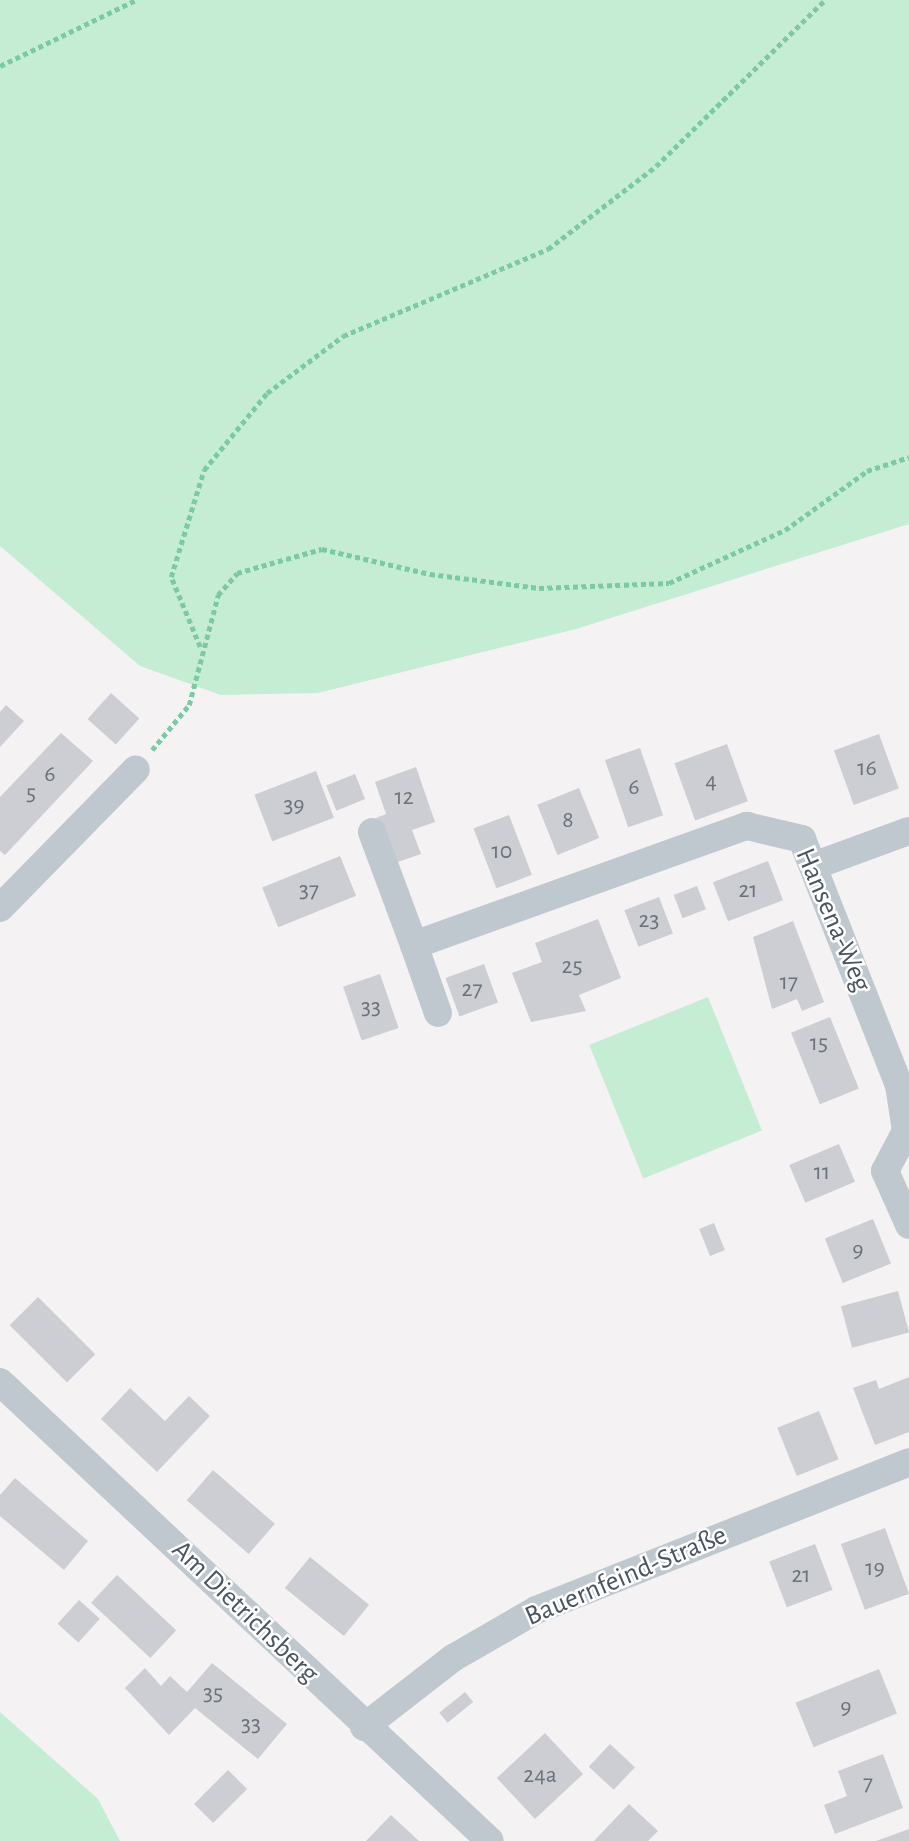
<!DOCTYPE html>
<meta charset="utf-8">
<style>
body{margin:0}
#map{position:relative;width:909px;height:1841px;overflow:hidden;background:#f4f2f2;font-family:"Alegreya Sans",sans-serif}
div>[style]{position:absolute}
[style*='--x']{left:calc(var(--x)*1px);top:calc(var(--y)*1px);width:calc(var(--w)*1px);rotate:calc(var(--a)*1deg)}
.green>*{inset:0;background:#c4edd4;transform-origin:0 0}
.building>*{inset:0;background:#ccced3;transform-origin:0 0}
.path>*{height:4.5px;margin-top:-2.25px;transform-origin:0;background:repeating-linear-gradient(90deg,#7ec9a5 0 5px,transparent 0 8.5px)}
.street>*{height:28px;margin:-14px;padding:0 14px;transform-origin:14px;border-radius:14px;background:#c0c8cf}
span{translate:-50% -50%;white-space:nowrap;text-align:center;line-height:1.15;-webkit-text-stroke:5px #fff;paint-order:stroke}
.number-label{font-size:24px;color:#6a727b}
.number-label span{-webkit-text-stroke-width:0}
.street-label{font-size:28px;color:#4a545e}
</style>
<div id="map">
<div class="green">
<i style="clip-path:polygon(0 0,909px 0,909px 524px,576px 629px,318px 693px,221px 695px,140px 666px,0 546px)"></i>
<i style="left:708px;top:997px;width:144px;height:128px;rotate:68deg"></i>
<i style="clip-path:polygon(0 1712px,98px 1799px,120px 1841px,0 1841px)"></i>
</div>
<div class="building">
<i style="left:111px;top:693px;width:38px;height:35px;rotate:42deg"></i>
<i style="clip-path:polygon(6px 705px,24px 721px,0 747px,0 712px)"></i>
<i style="clip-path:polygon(61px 733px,93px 761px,5px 855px,0 851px,0 797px)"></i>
<i style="left:879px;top:734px;width:58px;height:48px;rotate:70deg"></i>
<i style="left:727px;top:744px;width:61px;height:56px;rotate:70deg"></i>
<i style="left:640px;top:748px;width:71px;height:37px;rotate:71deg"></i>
<i style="clip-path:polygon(416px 767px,435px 822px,412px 830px,421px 854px,392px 864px,376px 818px,386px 814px,375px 782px)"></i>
<i style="left:316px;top:771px;width:50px;height:66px;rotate:69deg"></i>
<i style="left:355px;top:774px;width:27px;height:31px;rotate:68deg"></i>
<i style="left:579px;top:788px;width:54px;height:45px;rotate:68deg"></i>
<i style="left:509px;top:815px;width:64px;height:38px;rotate:69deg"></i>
<i style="left:340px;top:856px;width:43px;height:84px;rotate:68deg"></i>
<i style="left:768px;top:861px;width:42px;height:59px;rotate:69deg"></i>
<i style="left:697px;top:886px;width:25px;height:25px;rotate:69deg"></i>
<i style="left:659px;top:897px;width:39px;height:37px;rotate:69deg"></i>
<i style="clip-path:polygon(598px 919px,621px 978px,579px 995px,586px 1011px,531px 1022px,512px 973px,542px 962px,535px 943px)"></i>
<i style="clip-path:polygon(793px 921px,824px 1002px,802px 1011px,797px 999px,772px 1009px,753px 937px)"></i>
<i style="left:484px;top:964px;width:41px;height:41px;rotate:70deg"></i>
<i style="left:380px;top:974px;width:57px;height:39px;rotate:71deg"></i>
<i style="left:830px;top:1017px;width:77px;height:42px;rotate:68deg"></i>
<i style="left:839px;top:1144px;width:41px;height:54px;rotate:67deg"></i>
<i style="left:873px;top:1219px;width:48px;height:52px;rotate:68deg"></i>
<i style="left:714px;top:1223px;width:29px;height:16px;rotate:68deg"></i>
<i style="left:898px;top:1291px;width:43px;height:59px;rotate:75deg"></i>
<i style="left:38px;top:1297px;width:81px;height:40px;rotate:45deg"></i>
<i style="clip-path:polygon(909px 1377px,909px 1432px,875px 1445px,853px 1388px,876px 1380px,879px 1389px)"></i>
<i style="clip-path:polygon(130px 1388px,165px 1421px,189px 1396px,210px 1416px,157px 1472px,101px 1419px)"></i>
<i style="left:819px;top:1411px;width:52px;height:45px;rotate:68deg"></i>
<i style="left:213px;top:1470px;width:82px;height:40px;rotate:41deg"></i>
<i style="clip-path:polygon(15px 1478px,88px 1541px,64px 1570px,0 1516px,0 1495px)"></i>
<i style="left:885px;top:1528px;width:70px;height:47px;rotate:70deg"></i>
<i style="left:815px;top:1544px;width:49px;height:49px;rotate:69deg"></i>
<i style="left:310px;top:1557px;width:76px;height:40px;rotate:39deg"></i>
<i style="left:117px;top:1575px;width:81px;height:38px;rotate:43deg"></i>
<i style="left:79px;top:1600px;width:28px;height:32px;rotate:42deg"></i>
<i style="clip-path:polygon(212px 1663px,287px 1724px,258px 1759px,195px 1708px,169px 1735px,125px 1688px,145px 1668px,161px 1686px,170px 1676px,187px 1692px)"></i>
<i style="left:879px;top:1669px;width:48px;height:90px;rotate:68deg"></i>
<i style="left:465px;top:1692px;width:13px;height:33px;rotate:51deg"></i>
<i style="left:545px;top:1733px;width:56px;height:66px;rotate:47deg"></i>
<i style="left:610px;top:1744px;width:34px;height:31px;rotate:43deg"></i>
<i style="clip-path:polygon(883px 1754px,903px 1808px,835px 1834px,824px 1805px,847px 1796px,838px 1771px)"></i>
<i style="left:228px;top:1770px;width:27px;height:48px;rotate:45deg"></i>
<i style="clip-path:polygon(629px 1804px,658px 1831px,648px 1841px,594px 1841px)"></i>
<i style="clip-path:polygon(391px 1815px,419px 1841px,366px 1841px)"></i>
<i style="clip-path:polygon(909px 1829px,909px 1841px,876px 1841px)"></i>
</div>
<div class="path">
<i style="--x:0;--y:66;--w:151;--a:-25.9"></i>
<i style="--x:200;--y:647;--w:76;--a:-112.5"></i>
<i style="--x:171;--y:577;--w:112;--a:-72.9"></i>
<i style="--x:204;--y:470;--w:99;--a:-50.7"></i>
<i style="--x:267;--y:393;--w:95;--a:-36.9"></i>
<i style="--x:343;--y:336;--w:223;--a:-23"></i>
<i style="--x:548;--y:249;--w:136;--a:-37.5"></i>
<i style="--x:656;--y:166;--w:237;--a:-44.5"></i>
<i style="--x:152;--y:750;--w:58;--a:-50.6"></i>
<i style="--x:189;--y:705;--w:114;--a:-75.2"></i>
<i style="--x:218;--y:595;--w:29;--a:-49"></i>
<i style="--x:237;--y:573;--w:88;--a:-15.8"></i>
<i style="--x:322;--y:549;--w:111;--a:13"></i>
<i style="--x:430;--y:574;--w:110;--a:7.3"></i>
<i style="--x:539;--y:588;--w:130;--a:-2.2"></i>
<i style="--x:669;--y:583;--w:128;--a:-24.6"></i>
<i style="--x:785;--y:530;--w:101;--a:-35.7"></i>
<i style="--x:867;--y:471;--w:44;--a:-18.4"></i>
</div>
<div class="street">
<i style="--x:372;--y:832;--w:121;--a:69.6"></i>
<i style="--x:414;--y:945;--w:354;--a:-19.7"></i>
<i style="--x:747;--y:826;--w:57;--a:13.3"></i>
<i style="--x:802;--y:839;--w:264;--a:68.5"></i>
<i style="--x:899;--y:1085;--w:47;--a:81.3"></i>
<i style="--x:906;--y:1131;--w:45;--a:117.7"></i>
<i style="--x:885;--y:1171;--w:59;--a:66"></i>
<i style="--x:816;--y:865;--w:99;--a:-20.1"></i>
<i style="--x:0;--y:908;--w:194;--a:-45.6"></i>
<i style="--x:414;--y:945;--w:72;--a:70.6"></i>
<i style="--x:0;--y:1382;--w:671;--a:43.13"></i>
<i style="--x:364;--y:1727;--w:113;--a:-37.8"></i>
<i style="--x:453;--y:1658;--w:96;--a:-30"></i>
<i style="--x:536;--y:1610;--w:401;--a:-21.6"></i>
</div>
<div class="number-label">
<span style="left:867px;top:769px">16</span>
<span style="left:50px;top:775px">6</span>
<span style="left:711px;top:782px">4</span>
<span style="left:634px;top:788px">6</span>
<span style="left:31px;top:794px">5</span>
<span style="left:404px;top:798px">12</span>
<span style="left:294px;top:806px">39</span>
<span style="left:568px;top:821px">8</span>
<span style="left:502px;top:852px">10</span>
<span style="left:309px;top:891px">37</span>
<span style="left:748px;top:891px">21</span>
<span style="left:649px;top:921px">23</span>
<span style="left:572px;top:967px">25</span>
<span style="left:789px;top:983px">17</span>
<span style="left:472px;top:990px">27</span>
<span style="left:371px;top:1008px">33</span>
<span style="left:819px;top:1044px">15</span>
<span style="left:822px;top:1173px">11</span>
<span style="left:858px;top:1251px">9</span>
<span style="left:875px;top:1569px">19</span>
<span style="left:801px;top:1576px">21</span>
<span style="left:213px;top:1694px">35</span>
<span style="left:846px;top:1708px">9</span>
<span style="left:251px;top:1725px">33</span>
<span style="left:540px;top:1776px">24a</span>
<span style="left:868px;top:1784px">7</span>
</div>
<div class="street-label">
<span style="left:833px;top:920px;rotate:67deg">Hansena-Weg</span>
<span style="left:626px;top:1576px;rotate:-23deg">Bauernfeind-Straße</span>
<span style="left:245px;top:1612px;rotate:44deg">Am Dietrichsberg</span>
</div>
</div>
